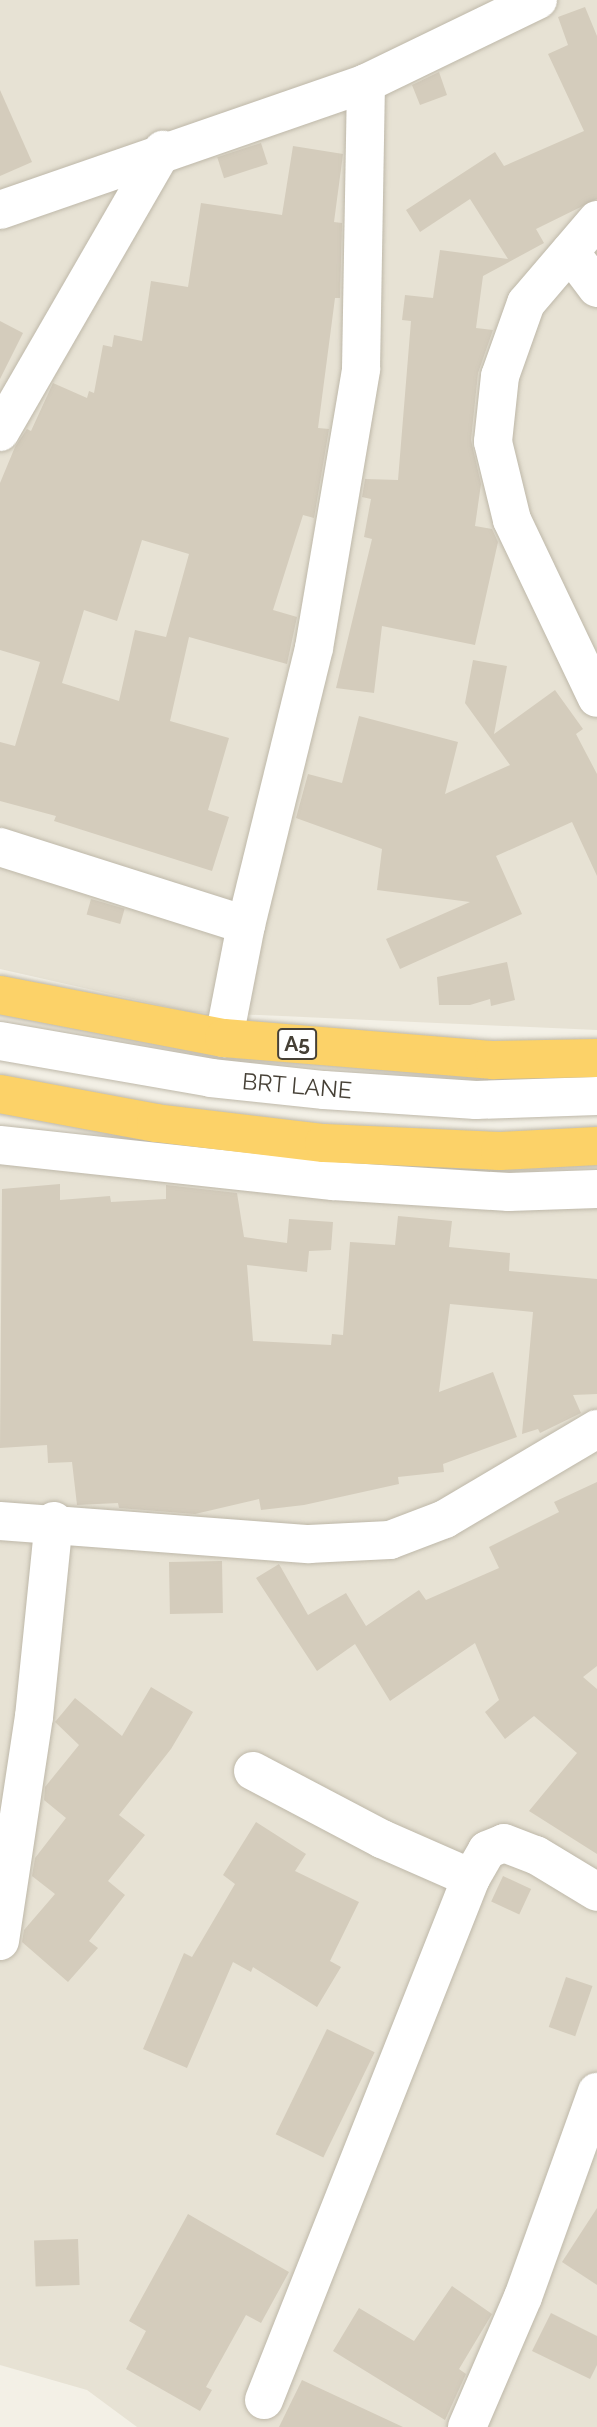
<!DOCTYPE html>
<style>
body{margin:0}
#map{position:relative;width:597px;height:2427px;overflow:hidden;background:#f3f0e6;font-family:Raleway,sans-serif}
div>[style]{position:absolute}
[style*='--x']{left:calc(var(--x)*1px);top:calc(var(--y)*1px);width:calc(var(--w)*1px);rotate:calc(var(--a)*1deg)}
.residential>*{inset:0;background:#e7e2d4}
.building>*{inset:0;background:#d4ccbc;transform-origin:0 0}
.roads{filter:drop-shadow(0 0 2px #beb8a9) drop-shadow(0 0 2px #beb8a9)}
.minor>*{height:38px;margin:-19px;padding:0 19px;transform-origin:19px;border-radius:19px;background:#fff}
.highway>*{height:38px;margin:-19px;padding:0 19px;transform-origin:19px;border-radius:19px;background:#fcd268}
span{translate:-50% -50%;white-space:nowrap;text-align:center;line-height:1.15;-webkit-text-stroke:7px #fff;paint-order:stroke}
.shield-label span{padding:2px 5px;background:#fff;border:2px solid;border-radius:5px;-webkit-text-stroke-width:0}
.shield-label{font-size:21px;color:#464036;font-weight:700}
.street-label{font-size:23px;color:#464036}
</style>
<div id="map">
<div class="residential">
<i style="clip-path:polygon(0 0,597px 0,597px 1030px,190px 1012px,0 969px)"></i>
<i style="clip-path:polygon(0 1141px,597px 1198px,597px 2427px,137px 2427px,87px 2390px,0 2365px)"></i>
</div>
<div class="building">
<i style="clip-path:polygon(585px 7px,597px 36px,597px 199px,536px 229px,544px 243px,483px 276px,476px 328px,493px 330px,478px 373px,471px 440px,481px 484px,475px 526px,492px 529px,498px 542px,475px 645px,382px 626px,374px 693px,336px 688px,372px 539px,364px 537px,371px 499px,362px 497px,365px 479px,398px 480px,411px 321px,402px 320px,405px 295px,433px 298px,440px 250px,508px 259px,470px 199px,420px 232px,406px 210px,495px 152px,504px 166px,584px 131px,548px 54px,568px 45px,558px 17px)"></i>
<i style="clip-path:polygon(439px 72px,447px 95px,420px 105px,412px 85px)"></i>
<i style="clip-path:polygon(0 90px,32px 162px,0 176px)"></i>
<i style="left:261px;top:143px;width:22px;height:46px;rotate:72deg"></i>
<i style="clip-path:polygon(evenodd,293px 146px,343px 154px,334px 222px,342px 223px,340px 298px,335px 298px,318px 428px,329px 429px,314px 518px,303px 515px,273px 610px,297px 617px,287px 664px,189px 637px,170px 721px,229px 738px,208px 810px,229px 817px,212px 871px,54px 821px,56px 816px,0 801px,0 742px,15px 746px,40px 662px,0 650px,0 483px,15px 447px,27px 429px,31px 431px,53px 383px,87px 398px,89px 391px,94px 393px,103px 345px,112px 347px,114px 335px,142px 341px,151px 281px,188px 287px,201px 203px,282px 215px,293px 146px,142px 540px,189px 554px,166px 637px,135px 630px,119px 701px,62px 683px,84px 610px,117px 621px,142px 540px)"></i>
<i style="clip-path:polygon(0 321px,23px 333px,0 379px)"></i>
<i style="clip-path:polygon(473px 660px,507px 666px,494px 734px,555px 690px,583px 729px,576px 734px,597px 774px,597px 876px,572px 822px,496px 856px,522px 914px,400px 969px,386px 939px,470px 902px,377px 890px,382px 849px,296px 818px,308px 774px,342px 783px,359px 716px,458px 742px,445px 794px,510px 765px,465px 703px)"></i>
<i style="left:91px;top:899px;width:35px;height:16px;rotate:16deg"></i>
<i style="clip-path:polygon(507px 962px,515px 1000px,491px 1006px,490px 999px,470px 1005px,439px 1005px,437px 977px)"></i>
<i style="clip-path:polygon(60px 1184px,60px 1200px,110px 1196px,111px 1202px,166px 1199px,166px 1185px,237px 1193px,244px 1237px,287px 1243px,289px 1219px,333px 1222px,331px 1250px,309px 1251px,307px 1272px,247px 1265px,253px 1341px,331px 1345px,332px 1334px,343px 1335px,350px 1242px,395px 1245px,398px 1216px,452px 1221px,449px 1247px,510px 1253px,509px 1271px,597px 1279px,597px 1394px,573px 1395px,581px 1413px,540px 1433px,538px 1429px,522px 1434px,533px 1312px,450px 1304px,439px 1392px,493px 1372px,517px 1437px,443px 1464px,444px 1472px,398px 1477px,399px 1484px,304px 1505px,261px 1510px,259px 1499px,195px 1514px,119px 1508px,118px 1503px,77px 1505px,72px 1462px,48px 1463px,47px 1445px,0 1448px,2px 1189px)"></i>
<i style="clip-path:polygon(597px 1482px,597px 1666px,583px 1677px,597px 1689px,597px 1854px,529px 1811px,577px 1753px,534px 1716px,505px 1739px,485px 1712px,499px 1700px,475px 1643px,390px 1701px,355px 1644px,317px 1671px,256px 1578px,279px 1564px,308px 1615px,346px 1593px,366px 1626px,419px 1590px,426px 1600px,499px 1568px,489px 1547px,559px 1512px,554px 1502px)"></i>
<i style="left:222px;top:1561px;width:52px;height:53px;rotate:89deg"></i>
<i style="clip-path:polygon(151px 1687px,193px 1712px,171px 1749px,119px 1815px,145px 1835px,108px 1881px,125px 1895px,89px 1941px,98px 1948px,68px 1982px,22px 1942px,24px 1930px,55px 1894px,32px 1876px,35px 1858px,66px 1818px,44px 1800px,45px 1787px,79px 1745px,55px 1722px,75px 1698px,122px 1736px)"></i>
<i style="clip-path:polygon(256px 1822px,306px 1854px,295px 1871px,359px 1902px,330px 1961px,341px 1967px,317px 2007px,253px 1967px,251px 1972px,233px 1962px,187px 2068px,143px 2049px,184px 1953px,192px 1957px,235px 1884px,223px 1875px)"></i>
<i style="left:503px;top:1876px;width:31px;height:28px;rotate:25deg"></i>
<i style="left:566px;top:1977px;width:28px;height:53px;rotate:19deg"></i>
<i style="left:327px;top:2029px;width:53px;height:117px;rotate:26deg"></i>
<i style="clip-path:polygon(597px 2208px,597px 2285px,562px 2262px)"></i>
<i style="clip-path:polygon(188px 2214px,289px 2272px,261px 2323px,246px 2315px,206px 2387px,212px 2390px,200px 2411px,126px 2369px,146px 2331px,129px 2321px)"></i>
<i style="left:78px;top:2239px;width:46px;height:44px;rotate:88deg"></i>
<i style="clip-path:polygon(452px 2286px,492px 2314px,459px 2369px,466px 2374px,445px 2420px,333px 2351px,359px 2308px,414px 2341px)"></i>
<i style="clip-path:polygon(551px 2313px,597px 2336px,597px 2365px,590px 2379px,532px 2351px)"></i>
<i style="clip-path:polygon(302px 2380px,403px 2427px,279px 2427px)"></i>
</div>
<div class="roads">
<div class="minor">
<i style="--x:0;--y:210;--w:387;--a:-19.1"></i>
<i style="--x:366;--y:83;--w:191;--a:-25.8"></i>
<i style="--x:597;--y:220;--w:109;--a:130.5"></i>
<i style="--x:526;--y:303;--w:77;--a:109.6"></i>
<i style="--x:500;--y:376;--w:66;--a:96.1"></i>
<i style="--x:493;--y:442;--w:80;--a:76.3"></i>
<i style="--x:512;--y:520;--w:197;--a:64.5"></i>
<i style="--x:570;--y:252;--w:45;--a:53.1"></i>
<i style="--x:0;--y:432;--w:326;--a:-60"></i>
<i style="--x:0;--y:847;--w:258;--a:17.6"></i>
<i style="--x:224;--y:1038;--w:115;--a:-79"></i>
<i style="--x:246;--y:925;--w:285;--a:-76.2"></i>
<i style="--x:314;--y:648;--w:283;--a:-80.4"></i>
<i style="--x:361;--y:369;--w:286;--a:-89"></i>
<i style="--x:0;--y:1041;--w:214;--a:9.9"></i>
<i style="--x:211;--y:1078;--w:114;--a:6.1"></i>
<i style="--x:324;--y:1090;--w:152;--a:3.8"></i>
<i style="--x:476;--y:1100;--w:121;--a:-1.9"></i>
<i style="--x:0;--y:1145;--w:335;--a:6.2"></i>
<i style="--x:333;--y:1181;--w:176;--a:3.6"></i>
<i style="--x:509;--y:1192;--w:88;--a:-2"></i>
<i style="--x:0;--y:1521;--w:310;--a:4.3"></i>
<i style="--x:309;--y:1544;--w:81;--a:-2.8"></i>
<i style="--x:390;--y:1540;--w:59;--a:-20.9"></i>
<i style="--x:445;--y:1519;--w:177;--a:-30.6"></i>
<i style="--x:253;--y:1771;--w:146;--a:27.8"></i>
<i style="--x:382;--y:1839;--w:97;--a:23.7"></i>
<i style="--x:0;--y:1941;--w:227;--a:-81.4"></i>
<i style="--x:34;--y:1717;--w:197;--a:-84.2"></i>
<i style="--x:264;--y:2400;--w:562;--a:-68.37"></i>
<i style="--x:471;--y:1878;--w:32;--a:-60"></i>
<i style="--x:487;--y:1850;--w:18;--a:-22"></i>
<i style="--x:504;--y:1843;--w:34;--a:21"></i>
<i style="--x:536;--y:1855;--w:71;--a:31.2"></i>
<i style="--x:467;--y:2427;--w:142;--a:-66.7"></i>
<i style="--x:523;--y:2297;--w:218;--a:-70.2"></i>
</div>
<div class="highway">
<i style="--x:0;--y:995;--w:228;--a:10.9"></i>
<i style="--x:224;--y:1038;--w:271;--a:4.7"></i>
<i style="--x:494;--y:1060;--w:103;--a:-1.1"></i>
<i style="--x:0;--y:1094;--w:159;--a:10.5"></i>
<i style="--x:156;--y:1123;--w:169;--a:6.8"></i>
<i style="--x:324;--y:1143;--w:176;--a:2.6"></i>
<i style="--x:500;--y:1151;--w:97;--a:-3"></i>
</div>
</div>
<div class="shield-label">
<span style="left:297px;top:1044px">A5</span>
</div>
<div class="street-label">
<span style="left:297px;top:1086px;rotate:5deg">BRT LANE</span>
</div>
</div>
